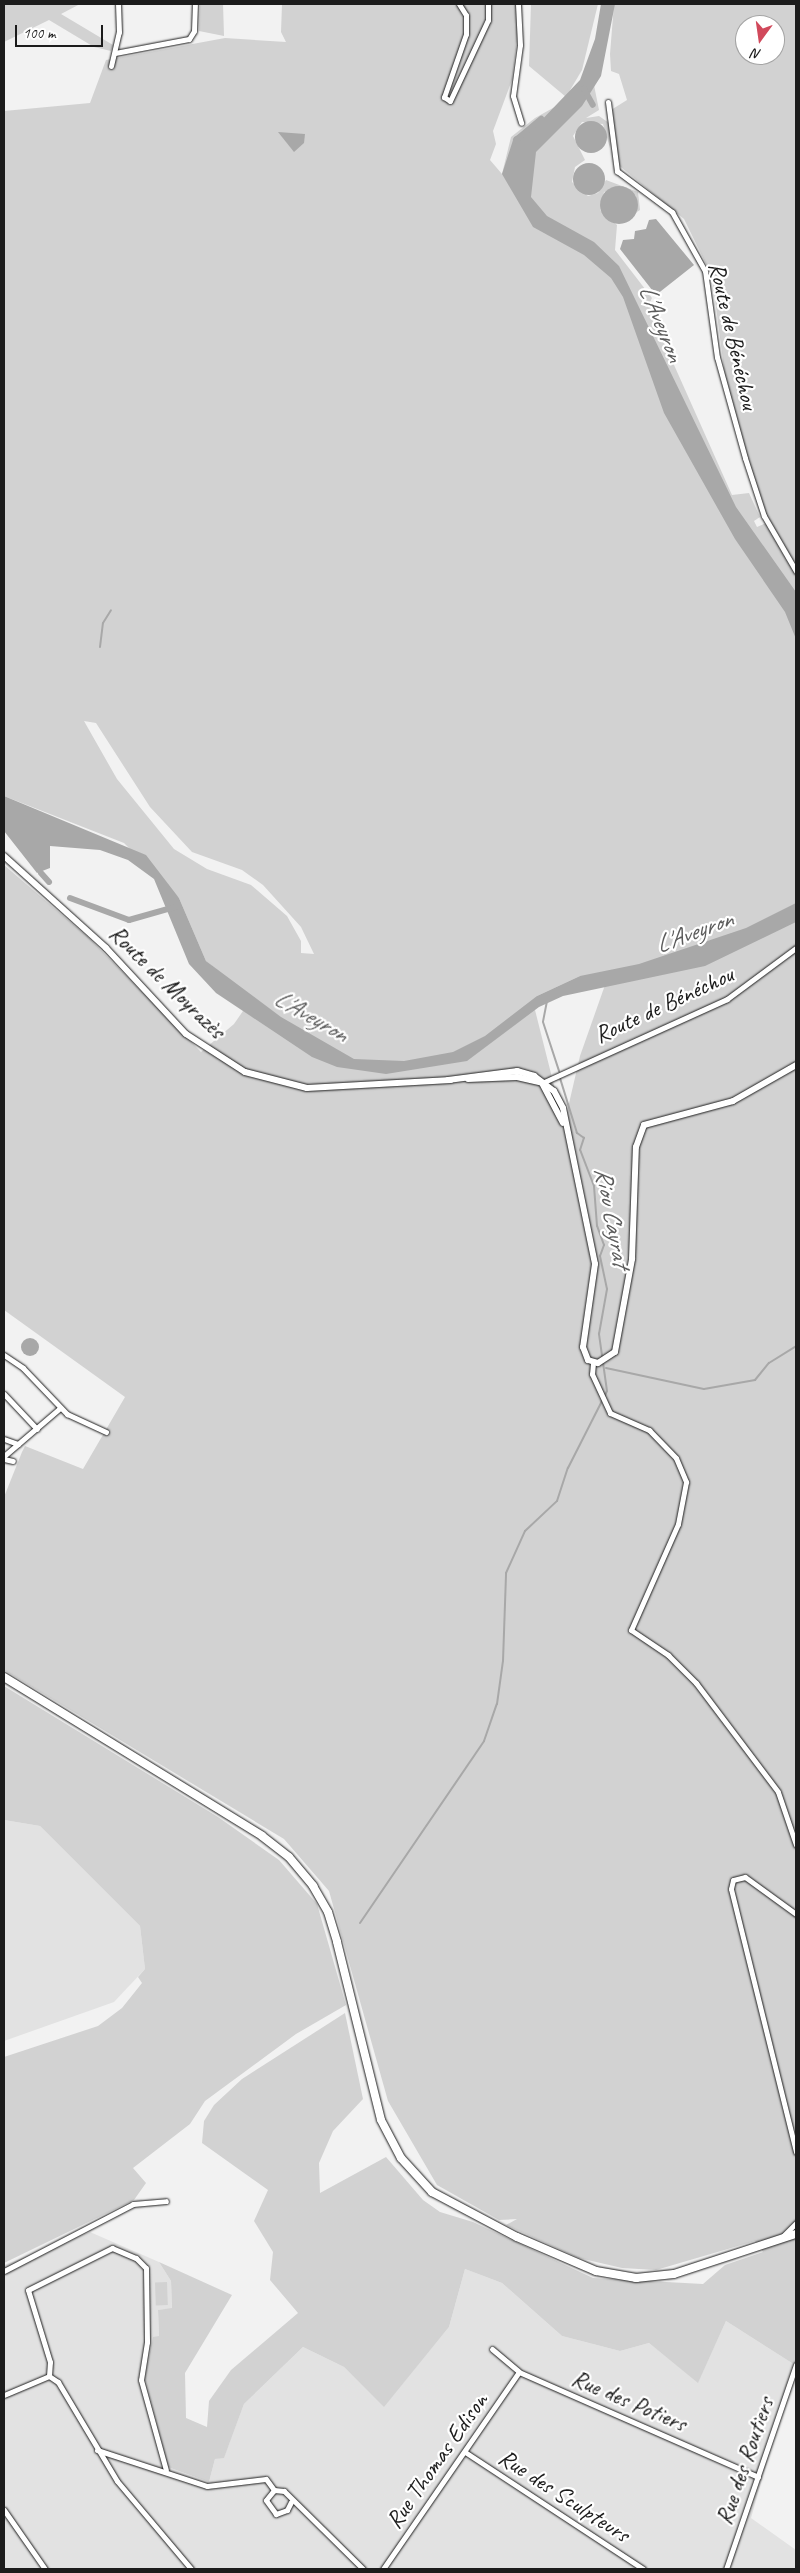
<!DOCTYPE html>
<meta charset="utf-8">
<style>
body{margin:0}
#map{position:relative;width:800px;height:2573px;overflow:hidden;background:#f2f2f2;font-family:Caveat,sans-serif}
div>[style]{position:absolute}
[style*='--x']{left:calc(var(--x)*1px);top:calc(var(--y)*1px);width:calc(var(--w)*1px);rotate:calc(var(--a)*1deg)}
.built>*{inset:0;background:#e2e2e2}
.green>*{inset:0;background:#d2d2d2;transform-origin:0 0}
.water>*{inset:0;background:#a8a8a8}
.round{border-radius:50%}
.stream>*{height:2px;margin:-1px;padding:0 1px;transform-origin:1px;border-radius:1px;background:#a8a8a8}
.canal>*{height:6px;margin:-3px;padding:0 3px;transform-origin:3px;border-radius:3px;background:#a8a8a8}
.roads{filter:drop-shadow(0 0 1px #1c1c1c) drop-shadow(0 0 1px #1c1c1c)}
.minor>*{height:5px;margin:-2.5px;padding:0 2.5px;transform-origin:2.5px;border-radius:2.5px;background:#fff}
.tertiary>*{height:6px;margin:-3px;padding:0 3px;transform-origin:3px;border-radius:3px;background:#fff}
.primary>*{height:8px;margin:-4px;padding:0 4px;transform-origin:4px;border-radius:4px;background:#fff}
span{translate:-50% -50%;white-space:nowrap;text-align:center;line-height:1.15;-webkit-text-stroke:4.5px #fff;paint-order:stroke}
.street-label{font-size:24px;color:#1c1c1c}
.water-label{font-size:25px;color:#5b5b5b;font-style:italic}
.frame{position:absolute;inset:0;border:5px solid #1c1c1c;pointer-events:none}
.north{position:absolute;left:735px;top:15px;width:50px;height:50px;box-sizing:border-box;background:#fff;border:1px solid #a4a4a4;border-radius:50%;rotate:194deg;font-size:14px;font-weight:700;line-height:20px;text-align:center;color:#1c1c1c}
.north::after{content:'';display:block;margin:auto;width:18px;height:22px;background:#d1495b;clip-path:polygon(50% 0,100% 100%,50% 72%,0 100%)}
.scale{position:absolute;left:15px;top:25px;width:88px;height:22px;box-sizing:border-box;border:2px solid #1c1c1c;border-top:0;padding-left:6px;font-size:15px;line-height:18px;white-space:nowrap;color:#1c1c1c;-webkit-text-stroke:4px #fff;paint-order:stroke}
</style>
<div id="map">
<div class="built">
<i style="clip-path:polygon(4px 1820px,40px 1826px,140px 1926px,145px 1969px,114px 2002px,4px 2041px)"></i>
<i style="clip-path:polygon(90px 2232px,159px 2262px,171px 2281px,172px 2309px,158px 2310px,159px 2336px,145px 2378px,168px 2467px,209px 2482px,215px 2459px,224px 2457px,244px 2404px,303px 2347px,344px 2367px,384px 2406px,449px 2327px,465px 2269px,502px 2283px,562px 2336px,620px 2351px,649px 2343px,698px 2382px,726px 2321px,795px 2365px,751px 2518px,796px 2550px,796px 2569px,4px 2569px,4px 2265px)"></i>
</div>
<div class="green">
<i style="clip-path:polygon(4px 4px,80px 4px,61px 14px,113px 45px,111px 51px,94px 47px,49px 20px,4px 42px)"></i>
<i style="clip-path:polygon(200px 4px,223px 4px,224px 36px,199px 31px)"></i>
<i style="clip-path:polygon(evenodd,282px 4px,522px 4px,512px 80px,493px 131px,496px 144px,490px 160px,502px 174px,511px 137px,535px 118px,594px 85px,599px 110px,586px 118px,599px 116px,609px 123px,610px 148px,603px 124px,582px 122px,573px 136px,585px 160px,575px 167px,572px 182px,588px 196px,598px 193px,606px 180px,638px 192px,640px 210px,637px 212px,636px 196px,621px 186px,604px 192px,600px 210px,617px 225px,615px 250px,652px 298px,649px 304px,658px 329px,732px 495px,749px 493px,760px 517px,754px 521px,757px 527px,766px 523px,726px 384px,712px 276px,684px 219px,616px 163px,611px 110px,627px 100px,619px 74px,611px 71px,610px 54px,614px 4px,796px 4px,796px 2360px,795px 2365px,726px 2321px,698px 2383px,649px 2343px,620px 2351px,562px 2336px,502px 2283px,465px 2269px,449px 2327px,384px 2407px,344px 2367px,303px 2347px,244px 2404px,224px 2458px,215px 2459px,209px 2482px,168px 2467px,145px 2378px,153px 2337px,159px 2336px,158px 2310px,172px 2308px,171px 2281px,159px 2262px,232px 2295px,185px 2373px,186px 2418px,207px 2427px,209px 2401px,231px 2370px,298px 2313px,270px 2280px,273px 2252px,254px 2221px,268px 2190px,202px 2143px,204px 2121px,214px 2105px,242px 2079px,345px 2013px,363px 2099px,333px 2131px,319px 2163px,320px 2193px,386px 2157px,423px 2200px,440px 2212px,473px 2222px,593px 2278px,703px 2284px,725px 2265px,763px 2252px,755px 2241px,656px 2270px,622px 2268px,579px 2258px,506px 2225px,517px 2219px,499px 2220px,437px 2185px,388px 2101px,329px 1891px,284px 1839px,4px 1670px,4px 1497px,22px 1452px,25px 1446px,83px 1469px,125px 1397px,4px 1310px,4px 865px,90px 939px,201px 1052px,234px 1024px,252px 998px,206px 961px,179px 898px,124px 843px,4px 796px,4px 111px,90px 103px,106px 60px,225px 38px,286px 42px,281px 32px,282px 4px,745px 25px,775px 25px,775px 55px,745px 55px,745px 25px,282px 4px,84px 721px,96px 723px,150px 807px,192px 852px,242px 870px,263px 885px,301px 927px,314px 954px,301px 953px,301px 941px,287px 916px,251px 885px,207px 869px,174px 849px,117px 779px,84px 721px,282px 4px,580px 976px,605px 985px,580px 1056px,564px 1125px,535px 1010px,537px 996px,580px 976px)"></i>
<i style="clip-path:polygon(531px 4px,598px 4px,582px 70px,566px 97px,529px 66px)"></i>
<i style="clip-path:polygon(4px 1686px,218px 1817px,279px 1860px,317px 1904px,346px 2005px,296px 2034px,205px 2101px,190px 2124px,133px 2168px,146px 2183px,134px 2200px,4px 2263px,4px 2057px,98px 2026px,122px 2008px,142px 1983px,138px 1977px,145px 1969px,140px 1926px,40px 1826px,4px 1820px)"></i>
<i style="left:167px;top:2282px;width:23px;height:12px;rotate:88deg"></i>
</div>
<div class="water">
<i style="clip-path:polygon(601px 4px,615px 4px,601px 76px,582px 106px,536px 152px,531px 197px,547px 216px,594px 242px,619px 266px,736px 507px,796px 592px,796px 639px,785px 612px,735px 539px,664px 413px,623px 297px,611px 278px,584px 255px,533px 227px,502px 174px,514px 137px,535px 127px,580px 80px,595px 39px)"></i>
<i class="round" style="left:575px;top:121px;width:32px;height:32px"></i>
<i style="clip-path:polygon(278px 132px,305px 134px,304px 143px,294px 152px)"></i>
<i class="round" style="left:573px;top:163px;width:32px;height:32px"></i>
<i class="round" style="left:600px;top:186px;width:38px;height:38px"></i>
<i style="clip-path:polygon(656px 219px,694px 265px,656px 295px,620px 249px,623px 240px,634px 239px,635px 231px,646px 229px,649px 220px)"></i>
<i style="clip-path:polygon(4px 796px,146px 855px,179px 898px,206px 961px,281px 1017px,354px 1059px,404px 1061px,453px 1052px,485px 1036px,537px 996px,580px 976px,639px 964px,746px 928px,796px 903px,796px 922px,705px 966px,563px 996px,539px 1007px,467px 1061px,386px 1074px,337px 1067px,312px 1057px,216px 993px,189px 964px,154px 879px,128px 860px,100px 850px,50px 846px,50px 868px,37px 873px,4px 831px)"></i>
<i class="round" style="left:21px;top:1338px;width:18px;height:18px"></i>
</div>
<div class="stream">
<i style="--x:100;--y:647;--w:24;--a:-83"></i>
<i style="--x:103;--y:623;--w:15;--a:-58"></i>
<i style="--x:547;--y:1001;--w:21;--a:101"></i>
<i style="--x:543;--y:1022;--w:52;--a:71.9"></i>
<i style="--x:606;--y:1368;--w:100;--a:12.1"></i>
<i style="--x:704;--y:1389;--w:52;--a:-10"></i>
<i style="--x:755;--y:1380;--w:22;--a:-51"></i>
<i style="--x:769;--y:1363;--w:32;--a:-32"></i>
<i style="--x:360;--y:1923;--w:220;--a:-55.7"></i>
<i style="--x:484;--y:1741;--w:39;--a:-71"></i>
<i style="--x:497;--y:1704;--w:43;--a:-82.1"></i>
<i style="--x:503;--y:1661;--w:88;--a:-88"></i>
<i style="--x:506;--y:1573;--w:46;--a:-65.7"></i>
<i style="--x:525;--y:1531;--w:44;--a:-43.2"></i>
<i style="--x:557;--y:1501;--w:35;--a:-72"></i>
<i style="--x:568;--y:1468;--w:86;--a:-63.1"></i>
<i style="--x:607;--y:1391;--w:58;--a:-98"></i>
<i style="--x:599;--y:1334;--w:46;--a:-79.9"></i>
<i style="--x:607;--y:1289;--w:34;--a:-102"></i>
<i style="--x:600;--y:1256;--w:12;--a:-70"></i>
<i style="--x:604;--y:1245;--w:20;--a:-110"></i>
<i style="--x:597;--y:1226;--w:40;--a:-94.3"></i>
<i style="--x:594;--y:1186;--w:39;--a:-111"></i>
<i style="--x:580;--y:1150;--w:13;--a:-72"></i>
<i style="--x:584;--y:1138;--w:9;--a:-144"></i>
<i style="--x:577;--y:1133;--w:58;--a:-107.2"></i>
</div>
<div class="canal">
<i style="--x:584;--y:89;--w:18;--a:61"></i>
<i style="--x:516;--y:140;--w:33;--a:-40"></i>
<i style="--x:41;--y:873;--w:12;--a:48"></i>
<i style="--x:70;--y:898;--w:63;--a:20.4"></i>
<i style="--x:129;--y:920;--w:48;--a:-15.8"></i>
</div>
<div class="roads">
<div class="minor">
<i style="--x:459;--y:4;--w:13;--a:58"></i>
<i style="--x:466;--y:15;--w:19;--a:90"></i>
<i style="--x:466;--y:34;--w:67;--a:109.2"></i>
<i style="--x:444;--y:97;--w:7;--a:34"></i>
<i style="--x:450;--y:101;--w:89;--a:-64.9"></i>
<i style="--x:488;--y:20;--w:16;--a:-90"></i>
<i style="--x:518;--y:4;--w:41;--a:87.2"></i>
<i style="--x:520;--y:45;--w:51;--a:97.8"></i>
<i style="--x:513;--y:96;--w:28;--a:73"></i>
<i style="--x:115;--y:53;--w:75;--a:-10.7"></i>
<i style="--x:189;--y:39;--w:9;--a:-58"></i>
<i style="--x:194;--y:31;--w:27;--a:-88"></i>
<i style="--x:111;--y:66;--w:35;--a:-77"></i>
<i style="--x:119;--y:32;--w:28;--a:-92"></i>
<i style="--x:608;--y:102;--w:70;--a:82.6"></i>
<i style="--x:617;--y:171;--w:69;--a:36.7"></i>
<i style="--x:672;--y:212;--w:68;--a:60.8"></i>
<i style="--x:705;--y:271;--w:87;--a:82.1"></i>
<i style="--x:717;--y:357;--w:105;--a:74.5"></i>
<i style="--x:745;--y:458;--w:61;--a:71.9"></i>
<i style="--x:764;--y:516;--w:64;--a:59.8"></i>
<i style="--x:542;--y:1083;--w:203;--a:-24.4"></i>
<i style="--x:727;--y:999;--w:86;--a:-36.5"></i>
<i style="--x:4;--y:1355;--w:23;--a:34"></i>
<i style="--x:23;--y:1368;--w:64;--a:46.3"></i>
<i style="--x:67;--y:1414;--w:43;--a:24.8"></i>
<i style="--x:593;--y:1363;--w:11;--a:95"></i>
<i style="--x:592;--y:1374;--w:43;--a:65.2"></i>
<i style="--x:610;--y:1413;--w:43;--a:23.6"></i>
<i style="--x:649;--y:1430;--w:39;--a:46"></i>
<i style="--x:676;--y:1458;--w:26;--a:67"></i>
<i style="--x:686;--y:1482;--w:43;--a:100.8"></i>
<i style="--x:678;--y:1524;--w:116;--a:113.9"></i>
<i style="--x:631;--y:1630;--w:45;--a:34"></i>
<i style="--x:668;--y:1655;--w:40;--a:45"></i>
<i style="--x:696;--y:1683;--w:136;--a:53"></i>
<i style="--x:778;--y:1792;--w:56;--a:71.2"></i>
<i style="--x:4;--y:1394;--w:48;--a:46.7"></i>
<i style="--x:4;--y:1439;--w:15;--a:20"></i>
<i style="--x:4;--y:1456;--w:74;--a:-40.6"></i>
<i style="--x:4;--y:1459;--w:9;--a:13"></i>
<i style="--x:796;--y:1914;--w:63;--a:-144"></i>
<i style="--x:745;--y:1877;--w:12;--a:166"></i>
<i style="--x:733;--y:1880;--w:9;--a:103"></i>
<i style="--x:731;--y:1889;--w:271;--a:76.1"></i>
<i style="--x:780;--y:2239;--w:23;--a:-45"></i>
<i style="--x:4;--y:2271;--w:145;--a:-27.4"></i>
<i style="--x:133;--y:2204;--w:33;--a:-5"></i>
<i style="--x:492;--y:2349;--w:35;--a:40"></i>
<i style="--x:519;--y:2372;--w:261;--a:23.7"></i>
<i style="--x:49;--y:2376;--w:14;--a:-86"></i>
<i style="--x:50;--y:2362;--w:75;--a:-107"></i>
<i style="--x:28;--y:2290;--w:94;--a:-26.6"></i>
<i style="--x:112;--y:2248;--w:26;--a:23"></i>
<i style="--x:136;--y:2258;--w:14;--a:45"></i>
<i style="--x:146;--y:2268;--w:74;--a:89.2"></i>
<i style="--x:147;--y:2342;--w:38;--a:99"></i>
<i style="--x:141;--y:2380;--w:93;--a:74.5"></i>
<i style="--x:49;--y:2376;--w:11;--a:34"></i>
<i style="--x:58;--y:2382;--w:115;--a:59.2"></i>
<i style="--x:117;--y:2481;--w:115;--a:49.9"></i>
<i style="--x:4;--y:2395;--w:49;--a:-22.9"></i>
<i style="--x:97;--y:2450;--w:116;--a:18.1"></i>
<i style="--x:207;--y:2486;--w:59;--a:-6.8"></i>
<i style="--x:266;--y:2479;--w:14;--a:54"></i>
<i style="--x:465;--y:2452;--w:213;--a:33.3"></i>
<i style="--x:291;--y:2502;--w:9;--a:117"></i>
<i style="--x:287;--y:2510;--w:12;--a:160"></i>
<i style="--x:276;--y:2514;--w:17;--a:-126"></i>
<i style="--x:266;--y:2500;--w:13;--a:-51"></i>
<i style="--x:274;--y:2490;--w:10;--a:6"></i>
<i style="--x:284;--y:2491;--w:111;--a:44.6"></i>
<i style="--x:4;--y:2510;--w:72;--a:55.2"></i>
<i style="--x:383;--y:2569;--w:239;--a:-55.4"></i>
<i style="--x:726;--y:2569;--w:216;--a:-71.1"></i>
</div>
<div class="tertiary">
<i style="--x:4;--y:856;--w:137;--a:42"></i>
<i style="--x:106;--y:948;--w:117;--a:47.1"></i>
<i style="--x:186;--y:1034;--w:70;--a:32.8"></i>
<i style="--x:245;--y:1072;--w:64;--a:14.5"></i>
<i style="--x:307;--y:1088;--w:144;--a:-3.2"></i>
<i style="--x:468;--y:1079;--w:49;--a:-2.3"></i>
<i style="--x:517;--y:1077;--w:26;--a:13"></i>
<i style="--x:542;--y:1083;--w:45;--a:62.3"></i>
<i style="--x:448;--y:1080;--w:70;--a:-7.4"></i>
<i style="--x:517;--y:1071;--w:18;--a:16"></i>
<i style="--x:534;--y:1076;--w:25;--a:37"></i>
<i style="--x:554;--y:1091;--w:19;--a:62"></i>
<i style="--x:563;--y:1108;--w:159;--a:78.4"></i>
<i style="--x:595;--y:1264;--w:84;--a:98.2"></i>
<i style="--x:583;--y:1347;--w:14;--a:69"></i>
<i style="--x:588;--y:1360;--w:10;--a:17"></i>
<i style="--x:598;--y:1363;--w:20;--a:-33"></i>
<i style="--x:615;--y:1352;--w:95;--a:-79.6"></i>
<i style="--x:632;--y:1259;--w:112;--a:-88"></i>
<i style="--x:636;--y:1147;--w:23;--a:-70"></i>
<i style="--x:644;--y:1125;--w:92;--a:-15.1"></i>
<i style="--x:733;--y:1101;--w:73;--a:-29.7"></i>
</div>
<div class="primary">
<i style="--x:4;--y:1677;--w:303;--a:31.6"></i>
<i style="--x:262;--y:1836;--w:34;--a:38"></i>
<i style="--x:289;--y:1857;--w:38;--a:50"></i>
<i style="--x:313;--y:1886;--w:30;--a:60"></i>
<i style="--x:328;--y:1912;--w:31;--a:73"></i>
<i style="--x:337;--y:1942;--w:183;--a:76.1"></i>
<i style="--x:381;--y:2120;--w:43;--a:62.2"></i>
<i style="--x:401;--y:2158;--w:46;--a:47.6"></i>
<i style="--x:432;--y:2192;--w:96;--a:27.9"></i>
<i style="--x:517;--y:2237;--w:86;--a:23.3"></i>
<i style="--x:596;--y:2271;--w:41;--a:9.9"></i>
<i style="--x:636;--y:2278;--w:38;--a:-6"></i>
<i style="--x:674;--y:2274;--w:128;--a:-18.2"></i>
</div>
</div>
<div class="street-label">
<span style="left:733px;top:336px;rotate:77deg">Route de Bénéchou</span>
<span style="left:167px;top:982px;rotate:44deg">Route de Moyrazès</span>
<span style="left:664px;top:1005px;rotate:-25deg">Route de Bénéchou</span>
<span style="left:629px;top:2401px;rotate:23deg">Rue des Potiers</span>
<span style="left:437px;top:2461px;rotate:-55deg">Rue Thomas Edison</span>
<span style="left:745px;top:2461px;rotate:-71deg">Rue des Routiers</span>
<span style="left:564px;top:2496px;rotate:33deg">Rue des Sculpteurs</span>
</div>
<div class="water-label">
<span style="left:661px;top:323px;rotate:68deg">L'Aveyron</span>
<span style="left:694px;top:932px;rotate:-20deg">L'Aveyron</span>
<span style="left:311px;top:1016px;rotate:30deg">L'Aveyron</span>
<span style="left:612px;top:1217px;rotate:79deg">Riou Cayrat</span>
</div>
<div class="frame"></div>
<div class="north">N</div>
<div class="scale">100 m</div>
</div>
